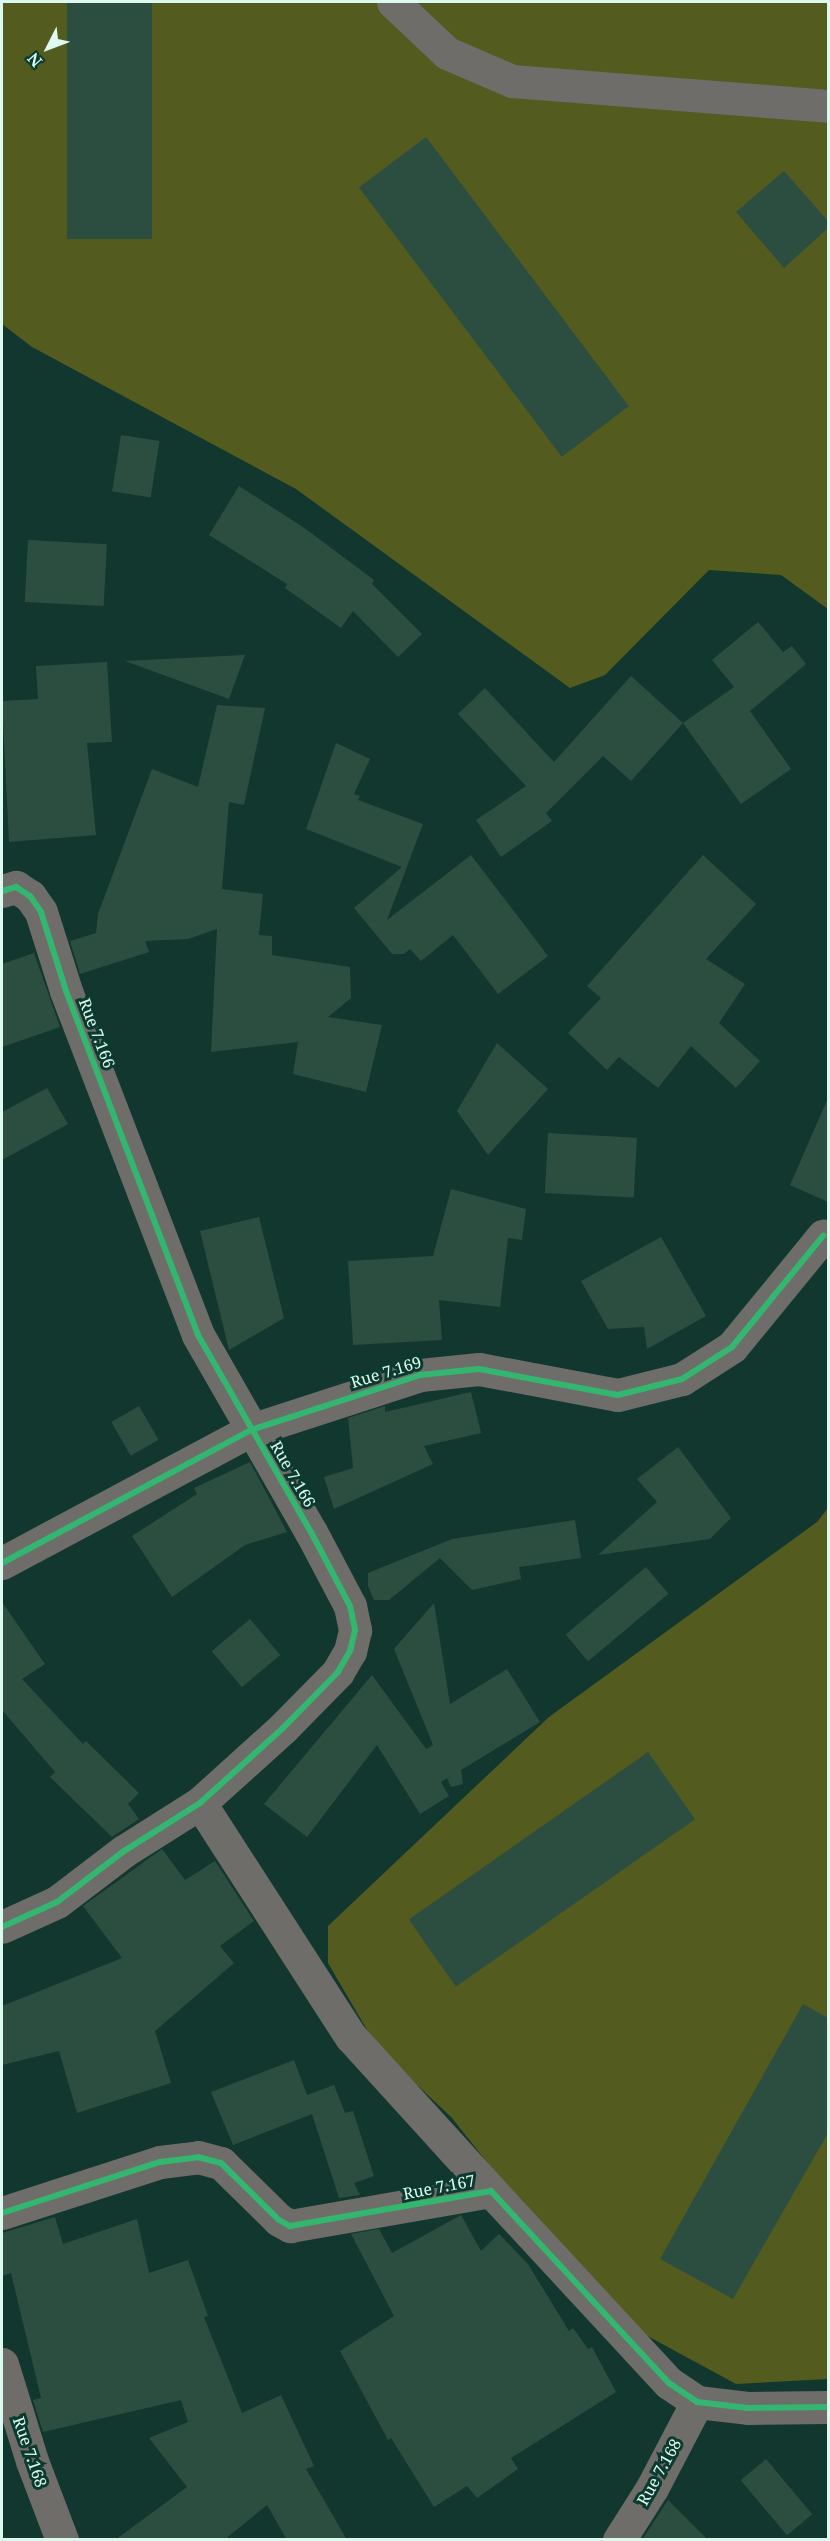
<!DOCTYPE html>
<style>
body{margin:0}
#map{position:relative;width:830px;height:2541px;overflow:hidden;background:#12372f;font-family:"Noto Serif",serif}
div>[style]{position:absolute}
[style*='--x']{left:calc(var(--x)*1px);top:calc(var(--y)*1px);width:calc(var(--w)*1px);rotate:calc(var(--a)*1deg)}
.green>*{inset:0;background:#545b1f}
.building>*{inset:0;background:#2c4e40;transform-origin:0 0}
.street>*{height:33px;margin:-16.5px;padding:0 16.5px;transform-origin:16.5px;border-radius:16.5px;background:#6e6d69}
.cycleway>*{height:6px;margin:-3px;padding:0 3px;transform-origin:3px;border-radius:3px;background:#33b770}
span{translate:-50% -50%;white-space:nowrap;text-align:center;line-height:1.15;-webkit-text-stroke:6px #0b3a2e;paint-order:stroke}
.street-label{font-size:16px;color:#ddfaf0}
.frame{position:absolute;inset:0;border:3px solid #ddfaf0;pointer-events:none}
.north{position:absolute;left:18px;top:18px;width:60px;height:60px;-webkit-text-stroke:4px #0b3a2e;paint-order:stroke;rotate:228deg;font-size:16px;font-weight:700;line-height:24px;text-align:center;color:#ddfaf0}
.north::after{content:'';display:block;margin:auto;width:21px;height:27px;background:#ddfaf0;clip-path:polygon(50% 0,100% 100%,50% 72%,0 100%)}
</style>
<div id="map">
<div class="green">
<i style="clip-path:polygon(2px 2px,828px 2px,828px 609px,781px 575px,709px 570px,605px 675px,570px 688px,296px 489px,32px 347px,2px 324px)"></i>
<i style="clip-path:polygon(828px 1508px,828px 2379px,736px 2384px,607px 2314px,452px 2118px,377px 2047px,328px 1963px,328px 1926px,549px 1717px,817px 1522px)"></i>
</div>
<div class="building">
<i style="left:67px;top:2px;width:85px;height:237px"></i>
<i style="left:426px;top:137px;width:337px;height:84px;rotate:53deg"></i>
<i style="clip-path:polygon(784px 171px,828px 221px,828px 228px,784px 268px,736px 212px)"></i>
<i style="left:121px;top:435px;width:39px;height:57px;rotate:9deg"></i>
<i style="clip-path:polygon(239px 486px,303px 527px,374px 580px,372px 584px,422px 634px,398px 657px,353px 611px,341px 628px,285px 588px,287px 584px,209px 535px)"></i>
<i style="left:28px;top:540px;width:79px;height:62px;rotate:3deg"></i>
<i style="clip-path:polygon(758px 622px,783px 652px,792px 646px,806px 664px,750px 711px,791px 769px,741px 804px,683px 723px,734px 687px,712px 660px)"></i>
<i style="clip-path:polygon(245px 655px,229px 699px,125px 661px)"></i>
<i style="clip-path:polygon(107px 662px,112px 742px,87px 743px,96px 835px,9px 842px,2px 701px,38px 699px,36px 666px)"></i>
<i style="clip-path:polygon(631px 676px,683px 723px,631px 781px,603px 756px,546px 813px,552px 821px,501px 857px,476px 820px,526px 786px,458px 714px,485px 688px,554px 762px)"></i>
<i style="clip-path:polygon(217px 705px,265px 708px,244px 805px,229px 802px,222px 889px,263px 894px,259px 935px,272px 936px,272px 955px,350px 967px,351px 998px,328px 1017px,382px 1025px,366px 1092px,293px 1074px,298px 1042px,211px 1052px,217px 929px,188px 939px,145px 941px,149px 952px,80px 974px,70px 941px,96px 933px,98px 914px,152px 769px,198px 787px)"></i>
<i style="clip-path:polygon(336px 743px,370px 759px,354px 794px,360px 796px,358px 800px,423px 824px,387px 920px,471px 855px,548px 956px,498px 994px,453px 935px,421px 961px,410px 949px,404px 954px,392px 954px,354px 908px,402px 867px,306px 829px)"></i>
<i style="clip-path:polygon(703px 855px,756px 904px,706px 959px,745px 984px,719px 1023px,760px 1061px,736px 1088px,691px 1046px,658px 1088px,619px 1057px,607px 1070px,568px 1033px,601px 998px,587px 986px)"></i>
<i style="clip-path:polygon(34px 953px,60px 1027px,2px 1047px,2px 964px)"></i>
<i style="clip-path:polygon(497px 1043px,548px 1089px,488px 1155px,457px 1111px)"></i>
<i style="clip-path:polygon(47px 1088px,68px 1124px,2px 1160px,2px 1112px)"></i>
<i style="clip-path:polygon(828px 1098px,828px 1202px,790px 1185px)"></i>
<i style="left:548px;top:1133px;width:89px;height:60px;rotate:3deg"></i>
<i style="clip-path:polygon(451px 1189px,526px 1209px,522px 1240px,508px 1238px,500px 1307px,439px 1300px,442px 1340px,353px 1345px,348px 1261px,433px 1256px)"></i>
<i style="clip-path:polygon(259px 1217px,284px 1318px,229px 1350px,200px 1231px)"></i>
<i style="clip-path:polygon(661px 1237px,706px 1316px,647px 1349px,644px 1327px,608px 1329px,581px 1281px)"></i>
<i style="clip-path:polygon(471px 1392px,481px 1433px,424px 1446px,433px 1464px,334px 1509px,324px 1477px,353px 1468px,348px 1418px,385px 1406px,385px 1412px)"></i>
<i style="left:139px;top:1406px;width:39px;height:32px;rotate:60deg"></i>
<i style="clip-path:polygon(678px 1447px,731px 1518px,710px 1539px,598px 1555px,657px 1502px,637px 1479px)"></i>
<i style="clip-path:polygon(250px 1462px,287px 1532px,245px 1545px,172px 1597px,132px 1536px,197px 1494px,194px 1488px)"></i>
<i style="clip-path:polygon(575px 1520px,581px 1558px,519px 1567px,521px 1579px,472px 1590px,440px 1558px,389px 1600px,374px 1600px,368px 1586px,368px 1573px,452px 1539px)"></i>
<i style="left:646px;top:1567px;width:35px;height:105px;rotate:50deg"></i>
<i style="clip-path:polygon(2px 1602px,45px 1664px,22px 1679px,83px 1744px,86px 1741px,139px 1793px,128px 1804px,139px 1819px,112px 1837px,50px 1777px,55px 1772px,2px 1710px)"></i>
<i style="clip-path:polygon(434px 1603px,450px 1704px,507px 1669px,540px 1722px,461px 1770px,463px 1784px,451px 1787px,447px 1778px,441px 1782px,449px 1796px,420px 1814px,377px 1745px,307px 1837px,264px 1804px,372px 1675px,426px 1749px,433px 1745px,394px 1649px)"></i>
<i style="left:250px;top:1619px;width:47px;height:50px;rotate:50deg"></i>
<i style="left:648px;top:1752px;width:82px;height:292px;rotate:55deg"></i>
<i style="clip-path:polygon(162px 1849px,185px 1880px,215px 1861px,254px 1921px,220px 1946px,234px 1963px,155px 2031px,171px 2083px,77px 2113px,59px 2051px,2px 2065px,2px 2006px,122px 1958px,83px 1906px)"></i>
<i style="clip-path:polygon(803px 2004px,828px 2018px,828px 2133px,733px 2299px,660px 2259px)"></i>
<i style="clip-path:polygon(294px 2060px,307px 2095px,334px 2085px,345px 2113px,353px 2111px,374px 2176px,354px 2183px,360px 2195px,339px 2198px,312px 2114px,233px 2145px,211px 2092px)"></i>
<i style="clip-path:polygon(461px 2215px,481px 2251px,499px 2234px,528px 2264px,569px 2331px,573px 2328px,588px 2349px,592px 2347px,616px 2392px,511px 2458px,518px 2469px,477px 2498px,467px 2486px,434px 2507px,391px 2438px,388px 2440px,340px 2351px,394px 2316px,351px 2234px,379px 2229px,392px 2253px)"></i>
<i style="clip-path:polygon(55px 2217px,63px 2244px,137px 2219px,149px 2273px,188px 2260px,208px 2316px,204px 2317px,242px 2413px,281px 2395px,314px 2466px,306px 2469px,347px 2540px,287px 2540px,267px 2505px,224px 2540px,115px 2540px,187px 2487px,149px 2438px,188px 2422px,181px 2400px,43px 2432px,33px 2400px,41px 2398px,11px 2273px,2px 2276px,2px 2233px)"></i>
<i style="left:766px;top:2459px;width:72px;height:33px;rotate:50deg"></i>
<i style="clip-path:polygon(668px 2500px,708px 2540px,642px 2540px)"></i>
</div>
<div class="street">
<i style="--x:393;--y:2;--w:74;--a:43.4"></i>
<i style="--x:447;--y:53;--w:71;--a:23.3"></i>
<i style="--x:512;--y:81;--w:317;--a:4.5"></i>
<i style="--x:2;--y:891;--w:15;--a:-16"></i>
<i style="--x:16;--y:887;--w:17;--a:33"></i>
<i style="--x:30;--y:896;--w:19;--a:55"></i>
<i style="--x:41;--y:912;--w:83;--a:72.4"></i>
<i style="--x:66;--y:991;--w:368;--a:69"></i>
<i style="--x:198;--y:1335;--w:227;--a:60.2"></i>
<i style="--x:311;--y:1532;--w:84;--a:62.2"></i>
<i style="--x:350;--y:1606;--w:25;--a:78"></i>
<i style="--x:355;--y:1630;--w:22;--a:103"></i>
<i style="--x:350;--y:1651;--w:24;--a:120"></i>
<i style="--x:338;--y:1672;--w:78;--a:134.5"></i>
<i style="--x:283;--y:1728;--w:112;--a:137.9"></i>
<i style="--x:200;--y:1803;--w:90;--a:147.7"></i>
<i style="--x:124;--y:1851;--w:84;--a:142.7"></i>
<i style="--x:57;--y:1902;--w:60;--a:155.6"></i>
<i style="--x:2;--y:1563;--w:282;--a:-28.1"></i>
<i style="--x:251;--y:1430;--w:178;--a:-18"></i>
<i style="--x:420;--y:1375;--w:59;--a:-5.8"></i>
<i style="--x:479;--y:1369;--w:141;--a:10.6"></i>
<i style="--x:618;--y:1395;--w:66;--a:-14"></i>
<i style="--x:682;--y:1379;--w:59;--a:-32.6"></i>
<i style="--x:732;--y:1347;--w:144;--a:-50.7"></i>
<i style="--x:200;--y:1803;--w:278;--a:57.2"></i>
<i style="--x:351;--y:2037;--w:208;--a:47.7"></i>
<i style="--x:2;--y:2213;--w:166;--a:-17.9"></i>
<i style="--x:160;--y:2162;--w:38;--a:-7"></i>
<i style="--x:198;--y:2157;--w:24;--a:15"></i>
<i style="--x:221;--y:2163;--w:81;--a:44.5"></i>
<i style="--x:279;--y:2220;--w:13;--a:29"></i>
<i style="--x:290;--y:2226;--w:204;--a:-9.9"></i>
<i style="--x:491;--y:2191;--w:262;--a:47.2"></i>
<i style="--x:669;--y:2383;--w:34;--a:34"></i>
<i style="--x:697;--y:2402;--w:51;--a:6.7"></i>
<i style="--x:748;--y:2408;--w:80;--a:-0.7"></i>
<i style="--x:2;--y:2364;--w:102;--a:72.8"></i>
<i style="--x:32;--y:2461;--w:85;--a:69.2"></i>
<i style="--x:619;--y:2540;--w:62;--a:-57.6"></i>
<i style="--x:652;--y:2488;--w:97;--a:-62.4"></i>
</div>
<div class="cycleway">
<i style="--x:2;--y:891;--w:15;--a:-16"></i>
<i style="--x:16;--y:887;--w:17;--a:33"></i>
<i style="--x:30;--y:896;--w:19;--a:55"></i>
<i style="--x:41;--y:912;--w:83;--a:72.4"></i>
<i style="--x:66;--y:991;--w:368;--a:69"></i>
<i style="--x:198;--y:1335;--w:227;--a:60.2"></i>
<i style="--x:311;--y:1532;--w:84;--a:62.2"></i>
<i style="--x:350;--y:1606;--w:25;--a:78"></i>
<i style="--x:355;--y:1630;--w:22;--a:103"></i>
<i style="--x:350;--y:1651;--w:24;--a:120"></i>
<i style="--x:338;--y:1672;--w:78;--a:134.5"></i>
<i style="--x:283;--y:1728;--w:112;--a:137.9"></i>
<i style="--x:200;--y:1803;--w:90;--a:147.7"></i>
<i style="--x:124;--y:1851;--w:84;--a:142.7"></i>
<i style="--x:57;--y:1902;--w:60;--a:155.6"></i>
<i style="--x:2;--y:1563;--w:282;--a:-28.1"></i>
<i style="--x:251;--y:1430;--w:178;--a:-18"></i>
<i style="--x:420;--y:1375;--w:59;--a:-5.8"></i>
<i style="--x:479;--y:1369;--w:141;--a:10.6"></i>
<i style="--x:618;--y:1395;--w:66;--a:-14"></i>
<i style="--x:682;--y:1379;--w:59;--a:-32.6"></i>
<i style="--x:732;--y:1347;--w:144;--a:-50.7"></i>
<i style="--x:2;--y:2213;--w:166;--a:-17.9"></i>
<i style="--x:160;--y:2162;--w:38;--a:-7"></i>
<i style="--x:198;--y:2157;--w:24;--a:15"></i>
<i style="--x:221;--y:2163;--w:81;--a:44.5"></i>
<i style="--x:279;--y:2220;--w:13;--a:29"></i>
<i style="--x:290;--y:2226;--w:204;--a:-9.9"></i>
<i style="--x:491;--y:2191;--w:262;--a:47.2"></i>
<i style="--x:669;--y:2383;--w:34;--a:34"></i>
<i style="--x:697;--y:2402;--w:51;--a:6.7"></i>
<i style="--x:748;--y:2408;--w:80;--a:-0.7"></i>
</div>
<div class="street-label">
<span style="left:97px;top:1033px;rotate:69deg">Rue 7.166</span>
<span style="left:386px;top:1372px;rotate:-17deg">Rue 7.169</span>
<span style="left:293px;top:1474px;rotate:60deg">Rue 7.166</span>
<span style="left:439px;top:2187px;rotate:-11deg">Rue 7.167</span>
<span style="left:30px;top:2452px;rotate:71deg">Rue 7.168</span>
<span style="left:659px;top:2472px;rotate:-61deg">Rue 7.168</span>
</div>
<div class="frame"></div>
<div class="north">N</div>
</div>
